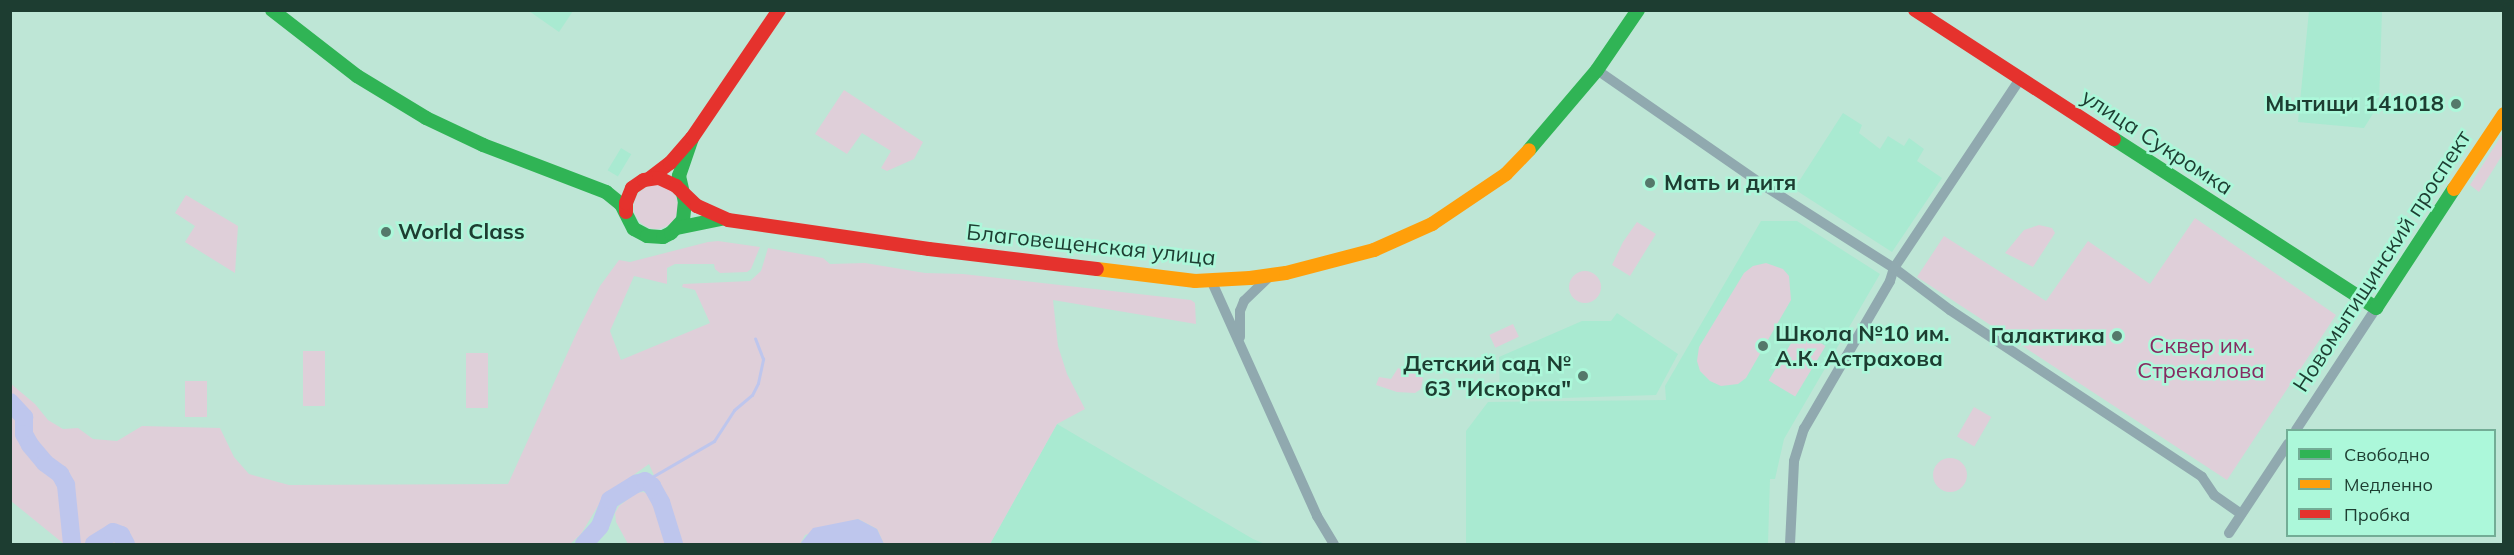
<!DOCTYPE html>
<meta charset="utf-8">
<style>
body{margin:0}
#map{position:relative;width:2514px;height:555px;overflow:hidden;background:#bee6d6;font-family:Mulish,sans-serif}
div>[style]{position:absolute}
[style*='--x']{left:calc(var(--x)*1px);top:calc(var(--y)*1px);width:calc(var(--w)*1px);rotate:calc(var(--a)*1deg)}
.built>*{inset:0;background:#a9ead1;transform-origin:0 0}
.green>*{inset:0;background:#dfcfd9;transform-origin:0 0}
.round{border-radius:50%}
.water>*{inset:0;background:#bec6ed}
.stream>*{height:3px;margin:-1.5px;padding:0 1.5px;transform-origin:1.5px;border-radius:1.5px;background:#bec6ed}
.river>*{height:18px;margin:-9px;padding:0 9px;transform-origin:9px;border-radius:9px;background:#bec6ed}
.street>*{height:10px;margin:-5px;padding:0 5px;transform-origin:5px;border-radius:5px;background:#90a9af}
.fast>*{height:14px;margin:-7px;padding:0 7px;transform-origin:7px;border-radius:7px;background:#30b455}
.slow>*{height:14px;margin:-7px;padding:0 7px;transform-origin:7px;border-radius:7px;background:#ff9f0a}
.jam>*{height:14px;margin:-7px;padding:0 7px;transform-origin:7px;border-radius:7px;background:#e5322d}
.dots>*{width:16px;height:16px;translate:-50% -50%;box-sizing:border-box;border:3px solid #acf8da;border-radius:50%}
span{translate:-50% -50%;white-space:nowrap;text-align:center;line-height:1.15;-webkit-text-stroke:5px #acf8da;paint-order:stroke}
.poi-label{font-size:22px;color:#1d3d31;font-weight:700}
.right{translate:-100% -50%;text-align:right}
.left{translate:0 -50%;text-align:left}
.street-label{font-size:22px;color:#1d3d31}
.park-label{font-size:22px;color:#862a61}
.frame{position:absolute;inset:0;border:12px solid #1d3d31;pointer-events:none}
.legend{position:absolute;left:2286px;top:429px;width:210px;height:108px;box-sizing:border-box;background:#acf8da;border:2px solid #73ad96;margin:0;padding:8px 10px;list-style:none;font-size:18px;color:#1d3d31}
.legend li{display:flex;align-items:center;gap:12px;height:30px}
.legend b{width:30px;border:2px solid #73ad96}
</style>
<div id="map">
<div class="built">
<i style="clip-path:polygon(529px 11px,573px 11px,559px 32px)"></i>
<i style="clip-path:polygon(2309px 11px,2382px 11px,2379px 104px,2364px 128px,2298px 122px)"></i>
<i style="clip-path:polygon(1843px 113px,1862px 125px,1859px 133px,1880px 149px,1888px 136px,1904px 146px,1909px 138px,1924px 149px,1917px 161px,1942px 178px,1892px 252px,1794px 189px)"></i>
<i style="left:621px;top:148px;width:12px;height:26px;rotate:31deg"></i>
<i style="clip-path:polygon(1761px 221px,1797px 221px,1880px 274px,1784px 439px,1775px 479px,1770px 479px,1768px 544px,1466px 544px,1466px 431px,1488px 402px,1666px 400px,1665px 386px)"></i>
<i style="clip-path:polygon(1617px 313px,1678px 354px,1656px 395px,1500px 400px,1499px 357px,1582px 321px,1611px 321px)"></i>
<i style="clip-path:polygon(1057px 424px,1253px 539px,1265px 544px,990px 544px)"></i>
</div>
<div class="green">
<i style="clip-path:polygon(844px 90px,923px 142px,914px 159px,887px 171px,881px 168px,891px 151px,862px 133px,847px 154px,815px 134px)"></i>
<i style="clip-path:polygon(2503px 133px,2503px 154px,2479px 192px,2470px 185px)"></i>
<i class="round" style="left:634px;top:185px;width:44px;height:44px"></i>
<i style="clip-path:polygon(186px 195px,238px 226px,235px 273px,185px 242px,195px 226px,175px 213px)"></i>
<i style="clip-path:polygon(2195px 218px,2336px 315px,2227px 480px,1917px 277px,1944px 236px,2046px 301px,2088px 241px,2150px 284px)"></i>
<i style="clip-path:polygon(1637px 222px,1656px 234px,1630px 276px,1612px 265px,1623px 242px)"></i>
<i style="clip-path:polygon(2039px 225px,2052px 228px,2055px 233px,2033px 267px,2005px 253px,2024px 230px)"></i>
<i style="clip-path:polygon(718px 241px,760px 247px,751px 269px,747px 272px,720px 273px,715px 269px,714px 264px,675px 264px,667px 268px,667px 284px,634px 276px,610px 331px,621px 360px,710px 323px,695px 290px,682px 287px,683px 284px,750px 281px,761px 271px,768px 248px,823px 258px,830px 264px,865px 263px,925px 273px,963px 274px,1191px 300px,1195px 303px,1196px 324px,1053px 300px,1058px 346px,1067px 374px,1085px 409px,1057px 424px,990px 544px,884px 544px,877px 529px,858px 519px,805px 535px,800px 544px,680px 544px,676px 525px,649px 464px,614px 489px,601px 501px,581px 534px,570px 544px,64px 544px,11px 501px,10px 383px,35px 404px,48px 420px,63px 429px,78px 428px,93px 439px,117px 441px,142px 426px,220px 428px,234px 457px,249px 474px,289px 485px,508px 484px,577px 332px,600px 286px,619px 260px,630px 262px,708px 242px)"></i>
<i style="clip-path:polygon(1766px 263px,1783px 269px,1789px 276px,1791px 300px,1746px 378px,1738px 384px,1721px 386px,1710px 381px,1700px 371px,1697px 361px,1699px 347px,1744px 273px,1753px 266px)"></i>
<i class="round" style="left:1569px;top:271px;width:32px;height:32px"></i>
<i style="left:1513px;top:324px;width:14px;height:26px;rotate:65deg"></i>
<i style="left:1799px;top:330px;width:31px;height:59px;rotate:31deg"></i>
<i style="left:303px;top:351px;width:22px;height:55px"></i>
<i style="left:466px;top:353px;width:22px;height:55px"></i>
<i style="clip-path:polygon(1398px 368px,1404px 370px,1408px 369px,1423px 378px,1421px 389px,1415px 393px,1397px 392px,1376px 385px,1379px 377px,1391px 379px)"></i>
<i style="left:185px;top:381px;width:22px;height:36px"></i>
<i style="left:1974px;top:407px;width:20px;height:34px;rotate:30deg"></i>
<i class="round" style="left:1933px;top:458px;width:34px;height:34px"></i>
<i style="clip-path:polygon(643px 492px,648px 494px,656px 508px,667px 544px,628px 544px,616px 522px,615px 513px,619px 506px,636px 493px)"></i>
</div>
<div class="water">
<i style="clip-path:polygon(858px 519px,877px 529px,884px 544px,800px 544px,813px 528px)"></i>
</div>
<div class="stream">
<i style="--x:645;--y:481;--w:80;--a:-30.1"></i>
<i style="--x:714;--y:441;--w:37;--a:-57"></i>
<i style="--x:734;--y:410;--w:23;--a:-40"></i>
<i style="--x:752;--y:395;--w:13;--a:-63"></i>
<i style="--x:758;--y:383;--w:25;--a:-78"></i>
<i style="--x:763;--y:359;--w:22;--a:-111"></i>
</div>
<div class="river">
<i style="--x:10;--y:402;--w:21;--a:47"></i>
<i style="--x:24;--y:417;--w:17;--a:90"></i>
<i style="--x:24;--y:434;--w:13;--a:61"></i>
<i style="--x:30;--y:445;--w:23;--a:50"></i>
<i style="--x:45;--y:463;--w:19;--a:36"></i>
<i style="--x:60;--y:474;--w:13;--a:61"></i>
<i style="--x:66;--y:485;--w:59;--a:84.2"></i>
<i style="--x:94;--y:544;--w:22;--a:-32"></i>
<i style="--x:113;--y:532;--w:9;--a:21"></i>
<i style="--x:121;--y:535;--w:10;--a:61"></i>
<i style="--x:584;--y:544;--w:24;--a:-48"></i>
<i style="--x:600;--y:526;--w:28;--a:-69"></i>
<i style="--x:610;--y:500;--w:31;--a:-32"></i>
<i style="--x:636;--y:484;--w:9;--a:-18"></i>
<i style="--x:645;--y:481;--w:9;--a:36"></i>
<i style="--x:652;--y:486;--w:18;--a:61"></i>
<i style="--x:661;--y:502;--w:44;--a:72.8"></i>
</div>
<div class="street">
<i style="--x:1597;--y:70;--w:202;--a:34.7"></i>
<i style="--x:1763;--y:185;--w:155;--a:32.4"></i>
<i style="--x:1894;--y:268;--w:70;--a:36.9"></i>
<i style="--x:1950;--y:310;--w:302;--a:33.5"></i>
<i style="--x:2202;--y:477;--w:22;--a:56"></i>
<i style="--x:2214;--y:495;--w:33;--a:35"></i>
<i style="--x:1211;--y:280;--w:259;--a:65.8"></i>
<i style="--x:1317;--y:516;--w:33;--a:59"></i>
<i style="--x:1240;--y:337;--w:26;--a:-90"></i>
<i style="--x:1240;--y:311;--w:11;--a:-68"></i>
<i style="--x:1244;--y:301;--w:35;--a:-44"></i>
<i style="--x:2296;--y:430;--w:146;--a:-56.7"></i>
<i style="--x:2229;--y:533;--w:107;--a:-56.5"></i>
<i style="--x:1790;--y:544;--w:83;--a:-87.2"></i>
<i style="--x:1794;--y:461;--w:34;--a:-73"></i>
<i style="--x:1804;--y:429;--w:171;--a:-59.8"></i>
<i style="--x:1890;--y:281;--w:14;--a:-73"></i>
<i style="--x:1894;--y:268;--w:227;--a:-56.3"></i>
</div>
<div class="fast">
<i style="--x:272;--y:10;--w:108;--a:37.8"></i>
<i style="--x:357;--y:76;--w:81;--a:31.3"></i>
<i style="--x:426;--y:118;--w:63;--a:25.3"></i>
<i style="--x:483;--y:145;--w:132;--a:20.9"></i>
<i style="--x:606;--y:192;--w:19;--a:39"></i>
<i style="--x:621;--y:204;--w:28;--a:63"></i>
<i style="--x:634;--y:229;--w:15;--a:28"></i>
<i style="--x:647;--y:236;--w:16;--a:4"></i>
<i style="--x:663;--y:237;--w:9;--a:-27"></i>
<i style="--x:671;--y:233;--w:18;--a:-47"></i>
<i style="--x:683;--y:220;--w:18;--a:-84"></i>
<i style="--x:685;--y:202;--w:27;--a:-103"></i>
<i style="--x:679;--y:176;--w:40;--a:-71.1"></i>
<i style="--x:2114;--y:139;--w:312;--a:32.8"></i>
<i style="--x:2376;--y:308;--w:142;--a:-56.8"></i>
<i style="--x:1529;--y:150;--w:105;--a:-49.6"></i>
<i style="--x:1597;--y:70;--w:73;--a:-55.7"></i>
<i style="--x:677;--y:228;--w:45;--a:-11.6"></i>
</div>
<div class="slow">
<i style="--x:2454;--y:189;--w:90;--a:-56.3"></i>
<i style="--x:1097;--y:269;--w:99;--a:7"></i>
<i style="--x:1195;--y:281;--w:55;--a:-3.1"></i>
<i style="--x:1250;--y:278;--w:36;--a:-8"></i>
<i style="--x:1286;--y:273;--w:91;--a:-14.6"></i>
<i style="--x:1374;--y:250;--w:64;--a:-24.1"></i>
<i style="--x:1432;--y:224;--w:89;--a:-34"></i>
<i style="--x:1506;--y:174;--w:33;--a:-46"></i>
</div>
<div class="jam">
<i style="--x:1915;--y:10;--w:237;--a:33"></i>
<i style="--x:650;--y:178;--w:25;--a:-37"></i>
<i style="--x:670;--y:163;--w:33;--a:-49"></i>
<i style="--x:692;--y:138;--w:155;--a:-55.8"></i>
<i style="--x:626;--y:212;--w:9;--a:-90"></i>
<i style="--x:626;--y:203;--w:16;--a:-68"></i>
<i style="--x:632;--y:188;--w:14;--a:-34"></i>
<i style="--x:644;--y:180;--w:15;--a:-8"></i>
<i style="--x:659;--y:178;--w:19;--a:25"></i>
<i style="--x:676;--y:186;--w:29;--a:44"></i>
<i style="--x:697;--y:206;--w:34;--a:24"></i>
<i style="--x:728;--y:220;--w:203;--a:8.2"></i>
<i style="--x:929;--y:249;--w:169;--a:6.8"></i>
</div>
<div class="dots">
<i style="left:2456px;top:104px;background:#55786b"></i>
<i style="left:1650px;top:183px;background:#55786b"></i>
<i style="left:386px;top:232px;background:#55786b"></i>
<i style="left:2117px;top:336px;background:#55786b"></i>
<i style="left:1763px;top:346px;background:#55786b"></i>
<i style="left:1583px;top:376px;background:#55786b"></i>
</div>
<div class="poi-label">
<span class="right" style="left:2444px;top:104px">Мытищи 141018</span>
<span class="left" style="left:1664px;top:183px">Мать и дитя</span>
<span class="left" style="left:398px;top:232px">World Class</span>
<span class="left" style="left:1775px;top:346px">Школа №10 им.<br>А.К. Астрахова</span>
<span class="right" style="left:2105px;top:336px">Галактика</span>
<span class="right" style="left:1571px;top:376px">Детский сад №<br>63 "Искорка"</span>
</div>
<div class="street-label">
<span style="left:2157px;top:142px;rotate:33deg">улица Сукромка</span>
<span style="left:1091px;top:245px;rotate:6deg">Благовещенская улица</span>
<span style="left:2382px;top:261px;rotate:-57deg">Новомытищинский проспект</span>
</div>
<div class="park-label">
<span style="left:2201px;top:358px">Сквер им.<br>Стрекалова</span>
</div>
<div class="frame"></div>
<ul class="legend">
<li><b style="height:8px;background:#30b455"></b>Свободно</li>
<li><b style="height:8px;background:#ff9f0a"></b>Медленно</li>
<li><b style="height:8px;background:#e5322d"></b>Пробка</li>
</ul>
</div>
